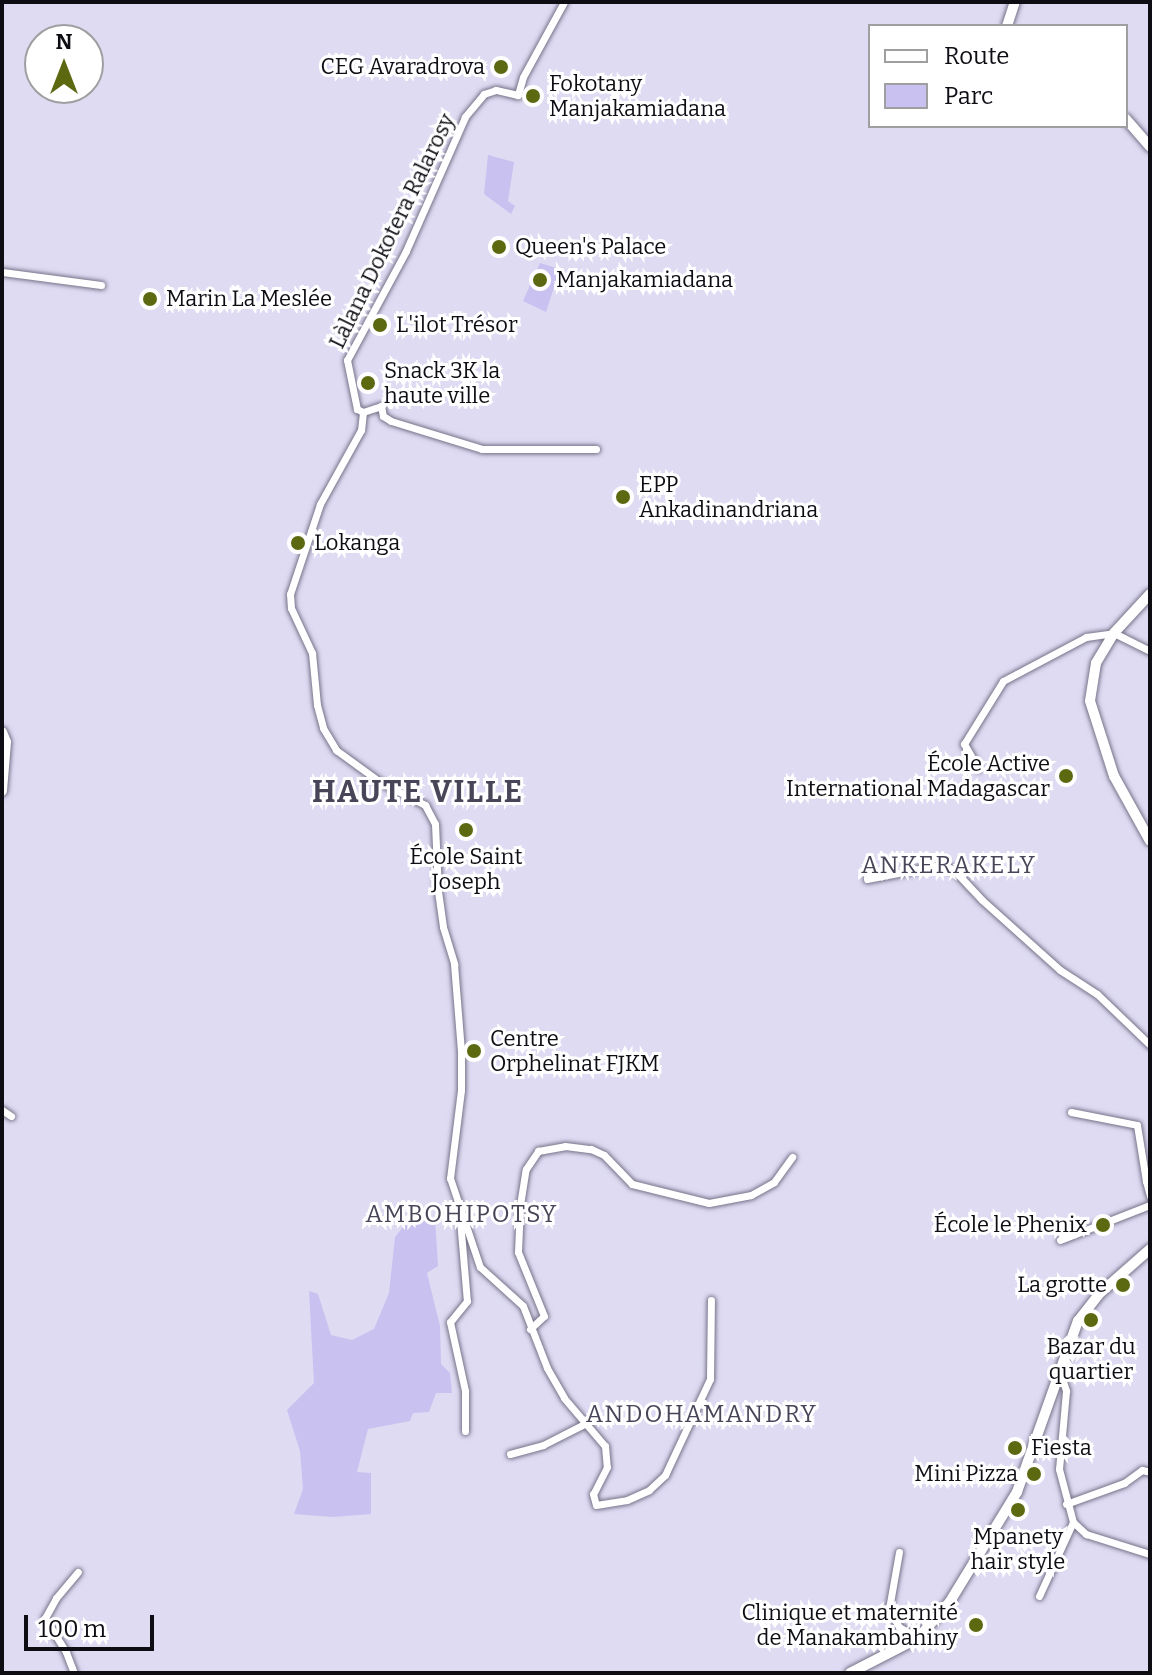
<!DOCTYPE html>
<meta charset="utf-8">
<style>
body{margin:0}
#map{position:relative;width:1152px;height:1675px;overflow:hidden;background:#dedbf3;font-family:Bitter,serif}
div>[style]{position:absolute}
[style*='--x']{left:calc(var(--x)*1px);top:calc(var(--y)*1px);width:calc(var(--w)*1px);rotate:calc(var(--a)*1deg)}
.green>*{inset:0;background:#c9c1f0}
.roads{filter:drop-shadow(0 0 2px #777389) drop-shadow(0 0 2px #777389)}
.street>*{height:7px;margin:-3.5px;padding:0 3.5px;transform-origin:3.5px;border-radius:3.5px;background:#fff}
.secondary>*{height:10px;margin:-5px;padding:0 5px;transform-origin:5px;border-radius:5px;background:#fff}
.dots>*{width:22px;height:22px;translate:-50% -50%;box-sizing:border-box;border:4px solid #fff;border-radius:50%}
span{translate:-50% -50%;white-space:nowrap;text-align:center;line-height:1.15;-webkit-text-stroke:6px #fff;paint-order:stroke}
.poi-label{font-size:22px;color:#0e0d14}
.right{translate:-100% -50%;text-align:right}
.left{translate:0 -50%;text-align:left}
.street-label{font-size:22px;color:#0e0d14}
.neighbourhood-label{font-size:24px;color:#484559;letter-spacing:2px}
.district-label{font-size:30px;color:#484559;font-weight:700;letter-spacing:2px}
.frame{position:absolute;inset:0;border:4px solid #0e0d14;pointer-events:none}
.legend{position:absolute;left:868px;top:24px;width:260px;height:104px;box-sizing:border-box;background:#fff;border:2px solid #9f9ea1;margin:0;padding:10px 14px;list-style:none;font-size:24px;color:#0e0d14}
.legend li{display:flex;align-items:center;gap:16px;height:40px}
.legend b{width:40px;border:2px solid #9f9ea1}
.north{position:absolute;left:24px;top:24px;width:80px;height:80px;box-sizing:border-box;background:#fff;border:2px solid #9f9ea1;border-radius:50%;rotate:0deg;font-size:22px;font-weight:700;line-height:32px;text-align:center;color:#0e0d14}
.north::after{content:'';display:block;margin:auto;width:28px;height:36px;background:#5c6910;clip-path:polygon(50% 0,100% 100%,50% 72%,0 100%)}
.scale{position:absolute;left:24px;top:1615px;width:130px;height:36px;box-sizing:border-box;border:4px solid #0e0d14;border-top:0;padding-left:10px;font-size:24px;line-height:28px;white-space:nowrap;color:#0e0d14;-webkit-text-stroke:6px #fff;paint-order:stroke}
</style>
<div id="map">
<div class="green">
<i style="clip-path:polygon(488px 155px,514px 162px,508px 201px,515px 206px,511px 214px,484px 194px)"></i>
<i style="clip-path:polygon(540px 263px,560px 269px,546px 312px,523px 301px)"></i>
<i style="clip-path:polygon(435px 1218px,438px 1266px,427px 1273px,440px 1326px,441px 1364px,450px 1373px,452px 1393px,436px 1393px,429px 1412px,413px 1413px,410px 1421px,368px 1429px,357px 1472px,371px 1473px,371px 1514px,333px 1517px,294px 1514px,303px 1489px,300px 1451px,287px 1410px,314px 1383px,309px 1291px,318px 1294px,331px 1335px,352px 1340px,374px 1329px,389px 1293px,395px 1237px,408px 1221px)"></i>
</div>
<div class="roads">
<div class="street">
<i style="--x:564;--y:2;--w:85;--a:118.7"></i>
<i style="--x:523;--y:77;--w:19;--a:106"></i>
<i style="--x:518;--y:95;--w:23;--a:-167"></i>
<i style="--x:496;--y:90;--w:13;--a:162"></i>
<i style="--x:484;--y:94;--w:30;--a:130"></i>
<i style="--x:465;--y:117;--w:146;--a:113.8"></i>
<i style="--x:406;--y:251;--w:124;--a:118.4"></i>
<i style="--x:347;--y:360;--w:50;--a:78.5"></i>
<i style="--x:357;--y:409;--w:7;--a:27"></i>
<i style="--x:363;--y:412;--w:18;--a:96"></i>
<i style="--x:361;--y:430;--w:85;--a:119"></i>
<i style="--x:320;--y:504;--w:95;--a:108.4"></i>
<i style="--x:290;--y:594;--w:14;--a:86"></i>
<i style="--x:291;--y:608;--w:50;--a:65"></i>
<i style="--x:312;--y:653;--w:52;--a:84.5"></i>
<i style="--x:317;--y:705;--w:24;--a:75"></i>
<i style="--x:323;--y:728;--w:26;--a:59"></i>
<i style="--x:336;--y:750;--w:54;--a:36"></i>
<i style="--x:380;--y:782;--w:51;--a:27.1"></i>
<i style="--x:425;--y:805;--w:21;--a:62"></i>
<i style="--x:435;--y:824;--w:67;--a:87.4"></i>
<i style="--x:438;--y:891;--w:36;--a:82"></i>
<i style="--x:443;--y:927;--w:39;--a:73"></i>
<i style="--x:454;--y:964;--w:87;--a:85.4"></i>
<i style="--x:461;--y:1051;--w:39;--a:90"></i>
<i style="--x:461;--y:1090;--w:89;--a:97.1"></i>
<i style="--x:450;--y:1178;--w:94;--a:71.4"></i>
<i style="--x:480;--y:1267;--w:58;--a:42.2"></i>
<i style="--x:523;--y:1306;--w:66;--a:68.8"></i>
<i style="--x:547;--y:1368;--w:34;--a:60"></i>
<i style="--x:564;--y:1398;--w:63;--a:49.5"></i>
<i style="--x:605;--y:1446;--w:21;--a:85"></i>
<i style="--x:607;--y:1467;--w:30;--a:117"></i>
<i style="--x:593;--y:1494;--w:11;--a:75"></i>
<i style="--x:596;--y:1505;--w:31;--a:-9"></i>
<i style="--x:627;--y:1500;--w:24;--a:-24"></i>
<i style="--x:649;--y:1490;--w:22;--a:-43"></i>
<i style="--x:665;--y:1475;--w:106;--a:-64.9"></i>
<i style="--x:710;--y:1379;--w:79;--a:-89.3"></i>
<i style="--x:2;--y:272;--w:100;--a:7.5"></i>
<i style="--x:363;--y:412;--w:19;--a:-18"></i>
<i style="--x:381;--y:406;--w:10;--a:79"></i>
<i style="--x:383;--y:416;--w:9;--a:32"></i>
<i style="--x:391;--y:421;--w:95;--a:17.1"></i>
<i style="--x:482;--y:449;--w:114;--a:0"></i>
<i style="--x:978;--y:768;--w:28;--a:-120"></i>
<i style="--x:964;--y:744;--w:74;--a:-58.2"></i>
<i style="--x:1003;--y:681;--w:94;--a:-27.9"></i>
<i style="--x:1086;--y:637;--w:28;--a:-8"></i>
<i style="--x:1114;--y:633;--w:40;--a:26.6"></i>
<i style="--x:867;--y:879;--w:73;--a:-11"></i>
<i style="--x:939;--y:865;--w:15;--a:16"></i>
<i style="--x:953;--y:869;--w:42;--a:46.9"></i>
<i style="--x:982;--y:900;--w:105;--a:41.9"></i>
<i style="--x:1060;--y:970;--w:44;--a:33"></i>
<i style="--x:1097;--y:994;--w:74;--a:43.9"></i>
<i style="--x:2;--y:1110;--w:11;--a:34"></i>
<i style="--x:1071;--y:1112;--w:67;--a:11.1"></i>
<i style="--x:1137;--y:1125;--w:57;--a:80.9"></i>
<i style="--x:1146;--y:1181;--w:5;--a:-37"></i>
<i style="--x:1146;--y:1181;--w:16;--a:75"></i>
<i style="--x:460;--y:1220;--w:81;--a:85.1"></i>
<i style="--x:467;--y:1301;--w:27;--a:129"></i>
<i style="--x:450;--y:1322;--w:71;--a:77.7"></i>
<i style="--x:465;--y:1391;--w:40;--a:90"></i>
<i style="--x:1060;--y:1240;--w:97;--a:-21.3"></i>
<i style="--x:530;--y:1329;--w:19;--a:-43"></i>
<i style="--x:544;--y:1316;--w:69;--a:-112.1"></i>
<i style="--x:518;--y:1252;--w:47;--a:-87.6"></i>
<i style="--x:520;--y:1205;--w:36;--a:-81"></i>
<i style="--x:526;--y:1169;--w:22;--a:-56"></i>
<i style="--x:538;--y:1151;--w:27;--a:-10"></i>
<i style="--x:565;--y:1146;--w:26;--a:7"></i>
<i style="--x:591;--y:1149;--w:14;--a:25"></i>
<i style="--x:604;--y:1155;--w:40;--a:46"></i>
<i style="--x:632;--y:1184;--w:79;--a:13.9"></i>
<i style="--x:709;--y:1203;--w:43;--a:-10.8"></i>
<i style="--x:751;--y:1195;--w:26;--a:-29"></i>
<i style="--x:774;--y:1182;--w:31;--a:-54"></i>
<i style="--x:1060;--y:1372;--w:20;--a:72"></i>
<i style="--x:1066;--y:1391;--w:78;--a:95.1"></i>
<i style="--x:1059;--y:1469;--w:55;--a:75.2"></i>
<i style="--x:1073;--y:1522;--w:18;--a:43"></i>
<i style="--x:1086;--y:1534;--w:67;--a:17.4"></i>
<i style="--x:510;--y:1454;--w:34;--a:-15"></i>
<i style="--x:543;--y:1445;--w:51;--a:-27.1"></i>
<i style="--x:1066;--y:1504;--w:62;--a:-19.9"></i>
<i style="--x:1124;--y:1483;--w:22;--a:-36"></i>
<i style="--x:1142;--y:1470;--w:8;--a:14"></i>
<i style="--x:899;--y:1552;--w:58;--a:100"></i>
<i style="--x:889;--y:1609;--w:21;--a:61"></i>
<i style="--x:899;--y:1627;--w:22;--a:30"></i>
<i style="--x:1039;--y:1596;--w:81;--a:-65.3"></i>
<i style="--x:74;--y:1673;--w:22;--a:-111"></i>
<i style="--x:66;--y:1652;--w:40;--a:-122"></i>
<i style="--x:45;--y:1618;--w:23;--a:-61"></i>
<i style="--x:56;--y:1598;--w:34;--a:-50"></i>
</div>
<div class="secondary">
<i style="--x:1007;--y:26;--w:25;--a:-72"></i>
<i style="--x:1126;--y:119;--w:37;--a:49"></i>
<i style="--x:1150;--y:594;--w:53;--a:132.7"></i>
<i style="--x:1114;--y:633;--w:35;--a:121"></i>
<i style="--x:1096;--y:663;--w:38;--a:99"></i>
<i style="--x:1090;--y:701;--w:79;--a:72.3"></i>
<i style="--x:1114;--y:776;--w:74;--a:61"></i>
<i style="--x:2;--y:732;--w:11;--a:68"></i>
<i style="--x:6;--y:742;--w:49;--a:94.7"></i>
<i style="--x:850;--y:1673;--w:76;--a:-27.2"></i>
<i style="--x:918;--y:1638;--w:47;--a:-48.5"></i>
<i style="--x:949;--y:1603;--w:130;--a:-58.5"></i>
<i style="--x:1017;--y:1492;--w:182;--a:-70.4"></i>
<i style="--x:1078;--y:1321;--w:34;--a:-52"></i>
<i style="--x:1099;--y:1294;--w:68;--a:-41.4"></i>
</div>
</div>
<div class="dots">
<i style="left:501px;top:67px;background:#5c6910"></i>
<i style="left:533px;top:96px;background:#5c6910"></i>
<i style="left:499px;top:247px;background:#5c6910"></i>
<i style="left:540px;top:280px;background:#5c6910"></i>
<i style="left:150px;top:299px;background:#5c6910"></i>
<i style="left:380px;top:325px;background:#5c6910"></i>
<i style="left:368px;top:383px;background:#5c6910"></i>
<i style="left:623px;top:497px;background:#5c6910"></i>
<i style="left:298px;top:543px;background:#5c6910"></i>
<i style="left:1066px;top:776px;background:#5c6910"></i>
<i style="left:466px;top:830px;background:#5c6910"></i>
<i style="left:474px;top:1051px;background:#5c6910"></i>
<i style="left:1103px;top:1225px;background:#5c6910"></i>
<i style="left:1123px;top:1285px;background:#5c6910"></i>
<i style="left:1091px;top:1320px;background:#5c6910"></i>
<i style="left:1015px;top:1448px;background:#5c6910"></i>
<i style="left:1034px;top:1474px;background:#5c6910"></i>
<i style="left:1018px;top:1510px;background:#5c6910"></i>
<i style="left:976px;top:1625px;background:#5c6910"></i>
</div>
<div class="poi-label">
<span class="right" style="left:485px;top:67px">CEG Avaradrova</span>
<span class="left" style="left:549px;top:96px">Fokotany<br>Manjakamiadana</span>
<span class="left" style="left:515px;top:247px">Queen's Palace</span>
<span class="left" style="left:556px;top:280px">Manjakamiadana</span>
<span class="left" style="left:166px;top:299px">Marin La Meslée</span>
<span class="left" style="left:396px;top:325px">L'ilot Trésor</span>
<span class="left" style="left:384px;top:383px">Snack 3K la<br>haute ville</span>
<span class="left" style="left:639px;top:497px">EPP<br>Ankadinandriana</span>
<span class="left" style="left:314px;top:543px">Lokanga</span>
<span class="right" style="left:1050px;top:776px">École Active<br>International Madagascar</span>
<span style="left:466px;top:869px">École Saint<br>Joseph</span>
<span class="left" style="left:490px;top:1051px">Centre<br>Orphelinat FJKM</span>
<span class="right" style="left:1087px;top:1225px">École le Phenix</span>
<span class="right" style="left:1107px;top:1285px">La grotte</span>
<span style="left:1091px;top:1359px">Bazar du<br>quartier</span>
<span class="left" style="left:1031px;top:1448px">Fiesta</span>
<span class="right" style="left:1018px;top:1474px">Mini Pizza</span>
<span style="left:1018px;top:1549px">Mpanety<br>hair style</span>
<span class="right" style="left:958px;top:1625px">Clinique et maternité<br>de Manakambahiny</span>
</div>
<div class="street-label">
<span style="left:392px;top:231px;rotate:-64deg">Làlana Dokotera Ralarosy</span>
</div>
<div class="neighbourhood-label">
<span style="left:949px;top:866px">ANKERAKELY</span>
<span style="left:462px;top:1215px">AMBOHIPOTSY</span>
<span style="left:702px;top:1415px">ANDOHAMANDRY</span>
</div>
<div class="district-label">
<span style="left:418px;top:792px">HAUTE VILLE</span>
</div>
<div class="frame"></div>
<ul class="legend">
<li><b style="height:10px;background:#fff"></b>Route</li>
<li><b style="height:22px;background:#c9c1f0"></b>Parc</li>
</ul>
<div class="north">N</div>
<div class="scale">100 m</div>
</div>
